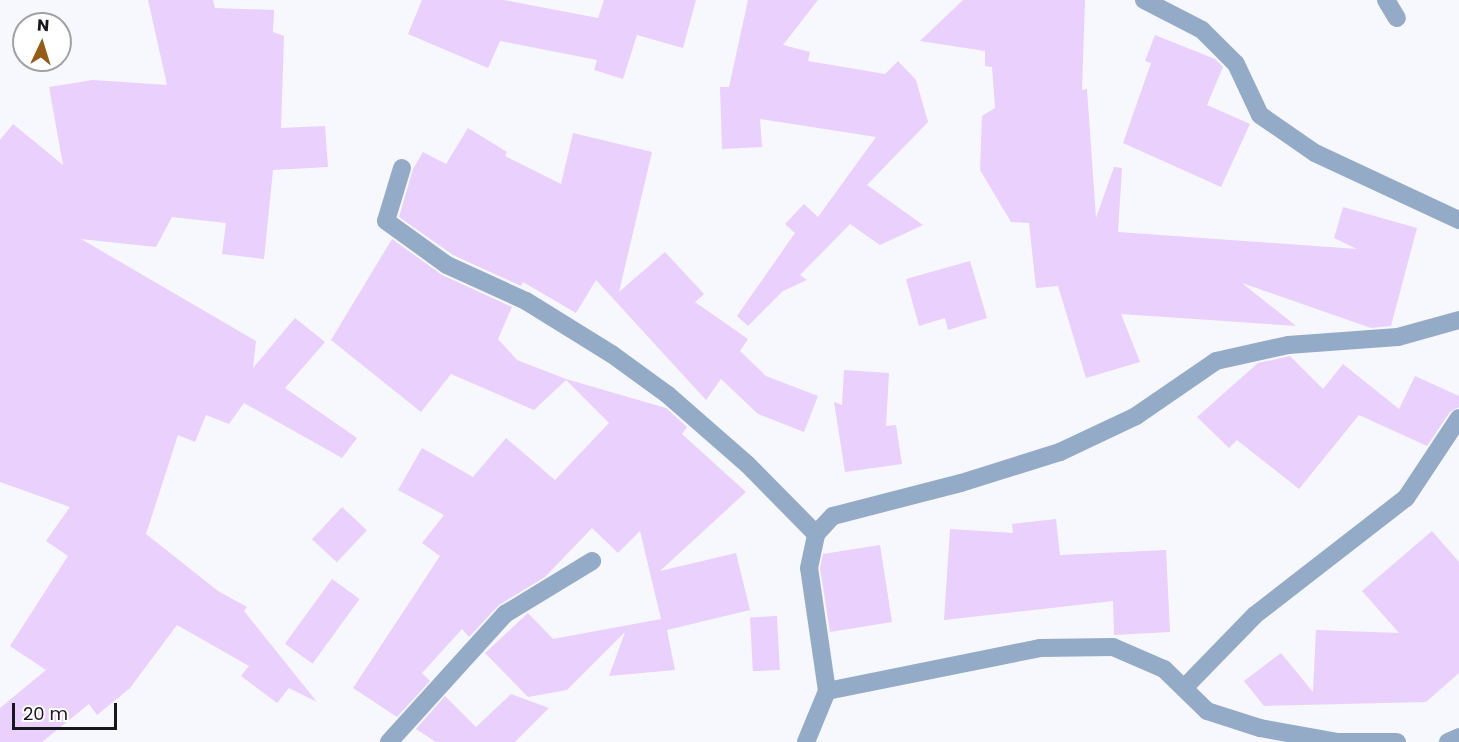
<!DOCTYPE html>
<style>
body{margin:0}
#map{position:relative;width:1459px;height:742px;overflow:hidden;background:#f7f7fe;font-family:Poppins,sans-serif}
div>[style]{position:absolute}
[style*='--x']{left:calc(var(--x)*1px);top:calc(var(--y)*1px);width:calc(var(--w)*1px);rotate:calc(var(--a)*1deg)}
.building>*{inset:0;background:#ead0fd;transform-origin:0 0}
.minor>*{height:18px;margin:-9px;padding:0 9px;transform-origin:9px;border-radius:9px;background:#94abc8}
span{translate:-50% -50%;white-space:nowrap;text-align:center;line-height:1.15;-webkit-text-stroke:4.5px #fff;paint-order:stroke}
.north{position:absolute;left:12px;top:12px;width:60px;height:60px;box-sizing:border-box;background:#fff;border:2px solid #a2a2a5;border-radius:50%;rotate:4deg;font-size:16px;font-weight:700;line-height:24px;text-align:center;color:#17171d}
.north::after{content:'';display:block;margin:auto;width:21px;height:27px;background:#955c19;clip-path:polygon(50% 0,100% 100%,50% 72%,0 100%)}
.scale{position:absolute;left:12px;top:703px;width:105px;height:27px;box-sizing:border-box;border:3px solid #17171d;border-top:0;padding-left:8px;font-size:18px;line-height:21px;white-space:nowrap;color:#17171d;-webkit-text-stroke:4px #fff;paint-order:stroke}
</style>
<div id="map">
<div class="building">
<i style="clip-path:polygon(148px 0,213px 0,215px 8px,274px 10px,273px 32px,284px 36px,281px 128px,325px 126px,328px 167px,273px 170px,264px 259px,222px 254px,226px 223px,172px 217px,156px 247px,81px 239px,256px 341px,253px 368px,295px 318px,325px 342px,285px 388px,357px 438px,342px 458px,244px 403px,229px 424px,206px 415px,195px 442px,178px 435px,146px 534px,218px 591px,247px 607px,244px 611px,317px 702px,289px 688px,277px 703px,241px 676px,249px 666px,177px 625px,130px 688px,97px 715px,89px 704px,42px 742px,0 742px,0 708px,46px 670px,10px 646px,68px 556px,46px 541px,70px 507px,0 482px,0 140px,13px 124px,63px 165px,49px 87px,93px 80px,167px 85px)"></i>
<i style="clip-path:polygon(422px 0,504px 0,598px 18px,604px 0,696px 0,683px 48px,637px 35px,623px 79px,594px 70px,597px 60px,500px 41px,488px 68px,408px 34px)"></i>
<i style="clip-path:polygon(748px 0,818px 0,783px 45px,810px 52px,808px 61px,885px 74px,898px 61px,916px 80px,928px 122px,867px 185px,923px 225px,880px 245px,850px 224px,800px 275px,807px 280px,783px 291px,748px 326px,737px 316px,795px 233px,785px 224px,804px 204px,818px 217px,876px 137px,760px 119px,762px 147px,722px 149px,720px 87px,729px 87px)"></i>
<i style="clip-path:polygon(963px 0,1085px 0,1082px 90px,1087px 89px,1096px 218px,1114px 167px,1122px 168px,1118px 232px,1357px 249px,1334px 238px,1343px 207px,1417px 228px,1391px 326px,1371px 328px,1242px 283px,1296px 326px,1121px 314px,1140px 362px,1086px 378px,1058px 286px,1036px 288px,1029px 223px,1011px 222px,980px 170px,982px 116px,995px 108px,992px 67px,985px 66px,985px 51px,920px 41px)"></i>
<i style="clip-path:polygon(1155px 35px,1215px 59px,1223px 67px,1207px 105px,1250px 124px,1221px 187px,1123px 143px,1151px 63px,1145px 61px)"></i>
<i style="clip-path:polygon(468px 128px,507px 152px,505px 156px,561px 184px,573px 133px,652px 152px,619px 292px,665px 252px,704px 294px,695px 302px,748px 339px,740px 351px,766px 376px,818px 396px,804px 432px,758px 414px,721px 379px,706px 400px,596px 280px,576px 313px,523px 282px,521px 286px,453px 255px,399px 217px,413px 169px,423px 152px,446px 164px)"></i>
<i style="clip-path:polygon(392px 239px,442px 275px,512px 307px,498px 339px,517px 360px,566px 379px,666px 408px,687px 427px,682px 434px,746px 492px,660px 571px,736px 553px,750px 610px,667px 630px,675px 670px,609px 676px,625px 632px,567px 690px,528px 697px,485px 653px,528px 613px,553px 639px,661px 619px,640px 531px,618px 553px,592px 528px,545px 577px,499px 605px,469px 637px,462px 629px,422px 673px,430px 681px,397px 717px,353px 688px,440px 556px,422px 543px,444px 515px,398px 490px,422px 448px,473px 477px,506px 438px,555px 480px,609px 423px,566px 380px,534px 410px,451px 374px,421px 412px,331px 340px)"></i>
<i style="clip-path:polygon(970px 261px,987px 318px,948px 330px,945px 318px,919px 326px,906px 279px)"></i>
<i style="clip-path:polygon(1290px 356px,1323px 389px,1343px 364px,1399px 409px,1415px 376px,1459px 396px,1459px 407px,1450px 412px,1427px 446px,1359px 415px,1299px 489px,1237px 440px,1229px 448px,1197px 417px,1258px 363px)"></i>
<i style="clip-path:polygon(844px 370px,889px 373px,886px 426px,896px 425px,902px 464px,845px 472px,834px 402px,842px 405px)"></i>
<i style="left:342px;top:507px;width:34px;height:44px;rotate:43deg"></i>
<i style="clip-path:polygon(1056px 519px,1060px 555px,1166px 550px,1170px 632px,1114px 635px,1113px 601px,944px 620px,950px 529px,1013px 533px,1012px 524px)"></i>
<i style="clip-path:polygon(1432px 531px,1459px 562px,1459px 673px,1426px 702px,1264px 706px,1244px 681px,1281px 653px,1313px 692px,1316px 630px,1399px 633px,1362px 591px)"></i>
<i style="clip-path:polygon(880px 545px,892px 622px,830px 632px,820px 568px,823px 554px)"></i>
<i style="left:332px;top:579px;width:34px;height:80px;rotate:36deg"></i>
<i style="left:777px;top:616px;width:54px;height:27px;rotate:87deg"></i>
<i style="clip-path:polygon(511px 694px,549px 708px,515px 742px,436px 742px,416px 729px,445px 696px,476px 727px)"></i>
</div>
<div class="minor">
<i style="--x:1144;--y:0;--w:65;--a:27.3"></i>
<i style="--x:1202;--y:30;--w:48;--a:45"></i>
<i style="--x:1236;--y:64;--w:56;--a:64.8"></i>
<i style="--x:1260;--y:115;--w:67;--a:34.6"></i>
<i style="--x:1315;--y:153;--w:159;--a:25"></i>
<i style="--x:1386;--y:0;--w:21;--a:59"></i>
<i style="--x:402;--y:168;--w:55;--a:106.8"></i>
<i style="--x:386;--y:221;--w:75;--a:35.8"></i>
<i style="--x:447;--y:265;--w:87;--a:24.5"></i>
<i style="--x:526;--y:301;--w:102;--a:31.8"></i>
<i style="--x:613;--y:355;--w:68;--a:36"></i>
<i style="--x:668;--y:395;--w:106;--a:41.2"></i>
<i style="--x:748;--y:465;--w:97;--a:45.4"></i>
<i style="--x:1184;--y:688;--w:102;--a:-45.8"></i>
<i style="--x:1255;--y:615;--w:191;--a:-37.8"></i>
<i style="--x:1406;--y:498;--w:96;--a:-56.5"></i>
<i style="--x:827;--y:691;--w:124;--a:-98.3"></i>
<i style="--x:809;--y:568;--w:35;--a:-78"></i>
<i style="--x:816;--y:534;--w:25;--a:-47"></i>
<i style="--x:833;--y:516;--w:132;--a:-14.5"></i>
<i style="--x:961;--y:483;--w:104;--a:-17.4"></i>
<i style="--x:1060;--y:452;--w:84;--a:-25.3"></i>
<i style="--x:1136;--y:416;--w:97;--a:-34.5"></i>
<i style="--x:1216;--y:361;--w:74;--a:-12.5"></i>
<i style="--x:1288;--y:345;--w:110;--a:-4.2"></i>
<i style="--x:1398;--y:337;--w:63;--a:-15.6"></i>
<i style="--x:389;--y:742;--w:173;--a:-47.8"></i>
<i style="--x:505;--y:614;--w:102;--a:-31.3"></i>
<i style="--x:806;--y:742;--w:55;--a:-67.6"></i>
<i style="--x:827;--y:691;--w:217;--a:-11.4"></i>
<i style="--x:1040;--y:648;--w:73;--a:-0.8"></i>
<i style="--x:1113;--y:647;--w:56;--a:23.3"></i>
<i style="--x:1164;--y:669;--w:60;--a:44.3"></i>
<i style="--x:1207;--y:711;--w:56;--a:17.8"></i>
<i style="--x:1260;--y:728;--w:78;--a:10.3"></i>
<i style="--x:1337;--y:742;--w:60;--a:0"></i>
<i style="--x:1448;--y:742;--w:12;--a:-24"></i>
</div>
<div class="north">N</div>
<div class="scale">20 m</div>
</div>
